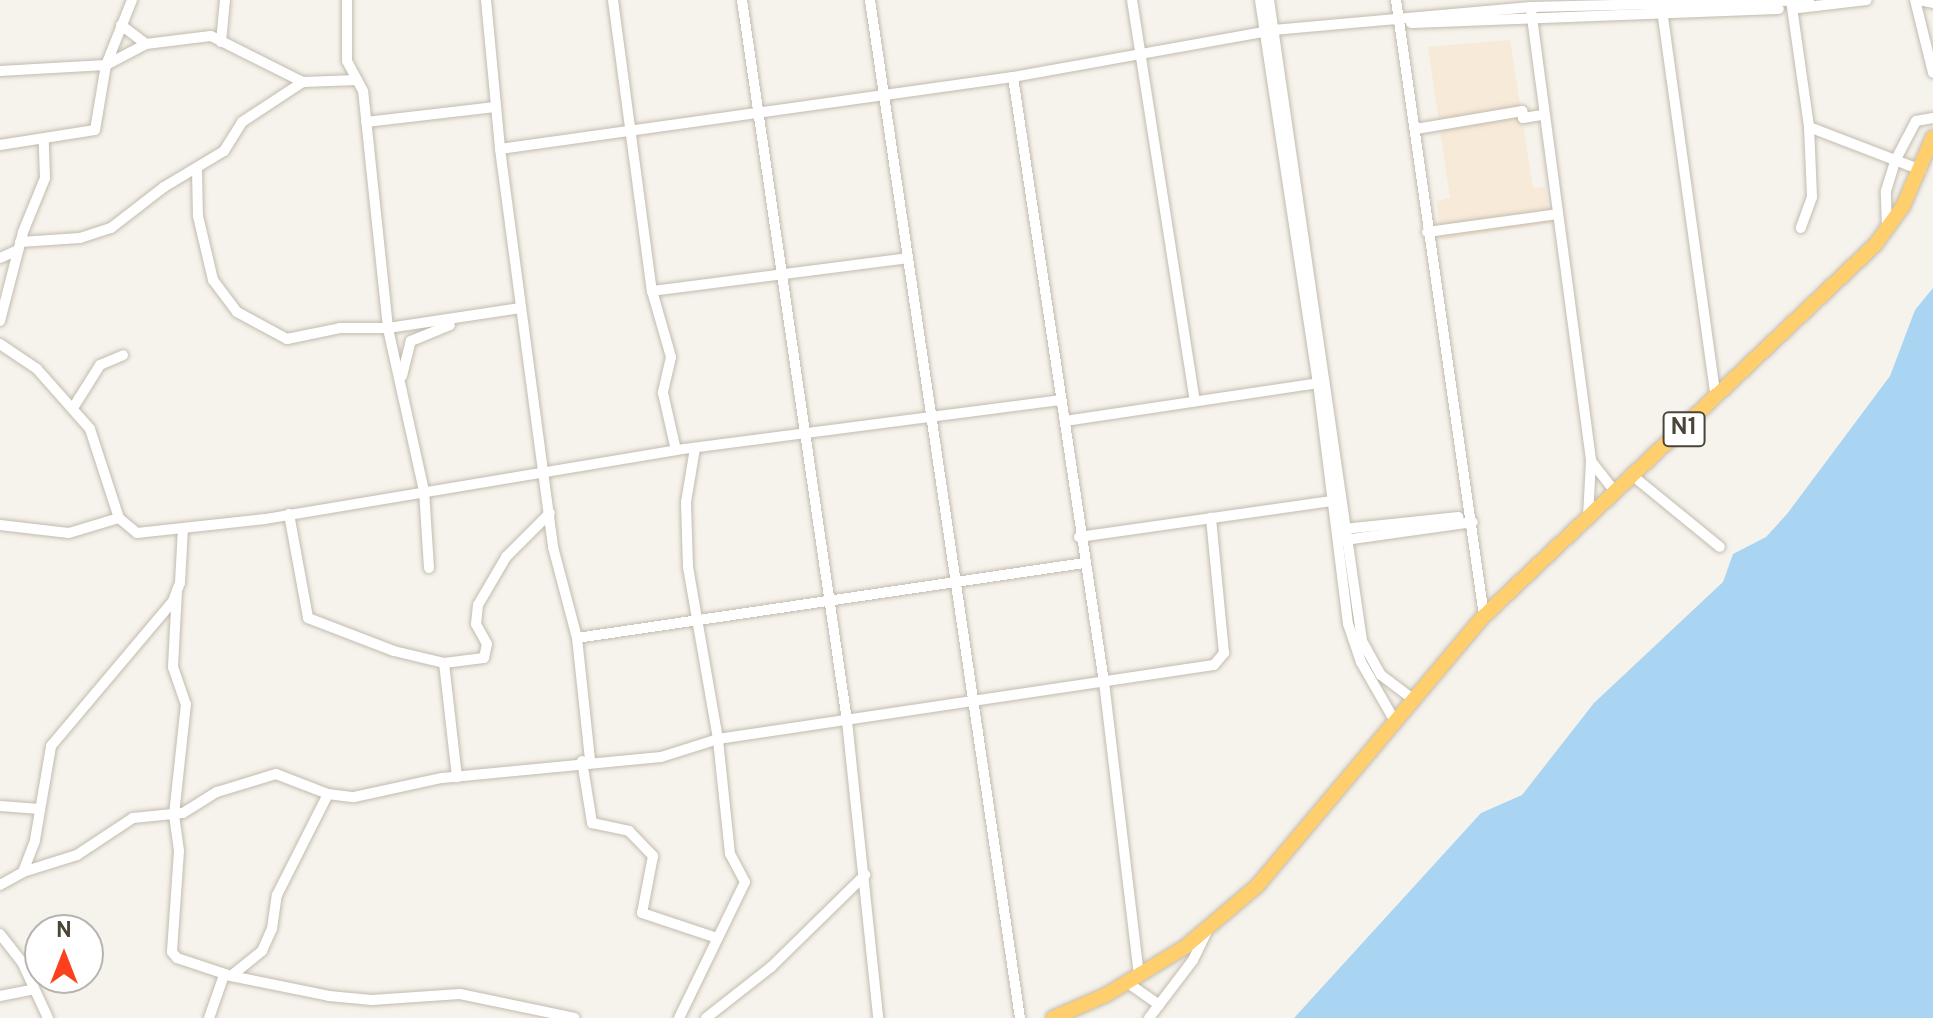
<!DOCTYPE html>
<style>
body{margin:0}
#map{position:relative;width:1933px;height:1018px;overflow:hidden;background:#f6f3ec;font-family:Overpass,sans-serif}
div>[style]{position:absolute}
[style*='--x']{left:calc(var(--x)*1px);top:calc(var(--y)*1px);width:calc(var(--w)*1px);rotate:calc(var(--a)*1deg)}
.commercial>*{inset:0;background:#f7ead8}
.water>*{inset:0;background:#a9d4f2}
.roads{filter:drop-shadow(0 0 2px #c2bbae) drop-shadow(0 0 2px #c2bbae)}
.minor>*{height:10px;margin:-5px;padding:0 5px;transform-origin:5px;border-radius:5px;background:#fff}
.highway>*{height:14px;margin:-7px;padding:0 7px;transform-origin:7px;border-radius:7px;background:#ffcf6e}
span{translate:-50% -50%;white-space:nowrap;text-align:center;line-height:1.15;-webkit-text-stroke:6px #fff;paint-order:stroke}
.shield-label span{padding:2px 6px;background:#fff;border:2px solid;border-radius:6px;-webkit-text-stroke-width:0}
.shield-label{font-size:24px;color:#4b4439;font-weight:700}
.north{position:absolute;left:24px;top:914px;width:80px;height:80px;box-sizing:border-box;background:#fff;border:2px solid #b7b4b0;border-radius:50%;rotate:0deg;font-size:22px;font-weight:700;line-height:32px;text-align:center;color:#4b4439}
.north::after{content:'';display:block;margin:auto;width:28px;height:36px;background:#fc3f1d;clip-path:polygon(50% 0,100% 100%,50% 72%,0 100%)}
</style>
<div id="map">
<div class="commercial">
<i style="clip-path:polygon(1510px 40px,1533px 188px,1545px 187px,1551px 223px,1441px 240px,1437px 201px,1450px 198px,1428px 47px)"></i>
</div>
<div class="water">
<i style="clip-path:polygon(1933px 288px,1933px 1018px,1294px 1018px,1481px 813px,1522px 795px,1594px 703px,1723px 582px,1733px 554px,1766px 537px,1787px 514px,1890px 376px,1915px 310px)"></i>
</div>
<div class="roads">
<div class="minor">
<i style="--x:486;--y:0;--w:150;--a:84.6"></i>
<i style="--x:500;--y:149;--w:402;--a:82.4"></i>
<i style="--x:553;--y:547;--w:94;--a:75.2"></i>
<i style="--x:577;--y:638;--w:123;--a:83.9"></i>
<i style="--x:613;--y:0;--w:294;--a:82.4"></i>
<i style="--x:652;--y:291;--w:69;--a:73.9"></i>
<i style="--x:671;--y:357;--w:37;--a:103"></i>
<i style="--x:663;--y:393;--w:58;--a:77.2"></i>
<i style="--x:742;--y:0;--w:729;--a:81.71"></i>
<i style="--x:847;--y:721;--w:299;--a:84"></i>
<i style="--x:870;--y:0;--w:1029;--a:81.62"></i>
<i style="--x:1132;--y:0;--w:406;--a:81.1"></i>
<i style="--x:1260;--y:0;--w:387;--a:81.4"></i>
<i style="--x:1318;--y:383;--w:243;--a:82.9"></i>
<i style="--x:1348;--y:624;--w:40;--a:71.1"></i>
<i style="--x:1361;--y:662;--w:70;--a:60.2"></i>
<i style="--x:1269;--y:0;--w:648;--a:81.74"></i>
<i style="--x:1362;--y:641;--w:39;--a:61"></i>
<i style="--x:1381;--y:675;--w:41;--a:37.1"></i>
<i style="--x:1396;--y:0;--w:622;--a:81.87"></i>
<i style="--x:1791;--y:0;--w:128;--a:81.9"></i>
<i style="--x:1809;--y:127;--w:70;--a:87.5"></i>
<i style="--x:1812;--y:197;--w:33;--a:110"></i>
<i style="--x:1915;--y:0;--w:75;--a:76.1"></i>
<i style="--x:1919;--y:0;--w:14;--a:12"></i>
<i style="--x:1799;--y:8;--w:68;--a:-6.7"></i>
<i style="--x:1531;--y:10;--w:455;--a:82.4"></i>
<i style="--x:1591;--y:461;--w:56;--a:93.1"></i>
<i style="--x:1662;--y:10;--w:392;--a:82.1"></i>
<i style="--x:1411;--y:23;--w:368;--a:-2.2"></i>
<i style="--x:121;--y:25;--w:31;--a:37"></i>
<i style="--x:221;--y:42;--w:42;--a:-84.6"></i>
<i style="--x:0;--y:71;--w:106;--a:-3.2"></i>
<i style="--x:106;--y:65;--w:70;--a:-68.2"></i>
<i style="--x:1013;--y:77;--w:612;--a:81.45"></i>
<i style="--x:1104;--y:682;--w:297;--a:83.2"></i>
<i style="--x:366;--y:122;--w:130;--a:-6.6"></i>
<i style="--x:1809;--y:127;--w:120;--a:21"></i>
<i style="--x:1416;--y:129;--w:108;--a:-9.6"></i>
<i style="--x:1522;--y:111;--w:7;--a:82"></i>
<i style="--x:1523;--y:118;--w:20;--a:-9"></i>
<i style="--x:0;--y:145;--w:96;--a:-9"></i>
<i style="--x:95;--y:130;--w:66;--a:-80.4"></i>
<i style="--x:106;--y:65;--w:45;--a:-27.7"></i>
<i style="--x:146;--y:44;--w:65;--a:-7"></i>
<i style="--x:211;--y:36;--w:103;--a:26.6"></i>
<i style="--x:303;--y:82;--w:54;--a:-2.1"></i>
<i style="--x:500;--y:149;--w:518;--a:-7.99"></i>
<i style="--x:1013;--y:77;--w:264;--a:-10.2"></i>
<i style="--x:1273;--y:30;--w:259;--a:-5.1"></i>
<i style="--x:1531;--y:7;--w:278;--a:-1.4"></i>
<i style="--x:197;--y:170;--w:46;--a:88.8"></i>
<i style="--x:198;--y:216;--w:66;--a:76.8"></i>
<i style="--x:213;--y:280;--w:40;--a:53"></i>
<i style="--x:237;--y:312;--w:57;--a:28.4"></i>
<i style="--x:287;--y:339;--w:54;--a:-11.7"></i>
<i style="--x:340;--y:328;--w:48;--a:0"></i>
<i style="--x:388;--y:328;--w:238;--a:-96"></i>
<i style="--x:363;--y:91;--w:34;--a:-118"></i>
<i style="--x:347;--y:61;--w:61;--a:-90"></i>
<i style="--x:1887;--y:228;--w:37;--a:-92"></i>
<i style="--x:1886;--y:191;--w:31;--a:-73"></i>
<i style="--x:1895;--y:161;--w:45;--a:-62.3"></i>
<i style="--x:1916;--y:121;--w:17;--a:-10"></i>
<i style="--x:1427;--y:232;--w:132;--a:-7.8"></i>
<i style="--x:20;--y:242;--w:60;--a:-3.8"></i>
<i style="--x:80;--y:238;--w:33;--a:-18"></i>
<i style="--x:111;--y:228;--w:67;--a:-37.7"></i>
<i style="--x:164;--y:187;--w:70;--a:-31"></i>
<i style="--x:224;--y:151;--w:34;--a:-58"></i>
<i style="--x:242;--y:122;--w:73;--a:-33.3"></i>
<i style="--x:0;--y:258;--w:20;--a:-24"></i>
<i style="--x:652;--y:291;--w:258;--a:-7.3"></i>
<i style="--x:0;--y:321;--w:92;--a:-75.5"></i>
<i style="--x:23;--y:232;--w:58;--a:-67.8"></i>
<i style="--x:45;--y:178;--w:38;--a:-92"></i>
<i style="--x:0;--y:344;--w:45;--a:34"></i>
<i style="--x:37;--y:369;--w:80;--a:48.5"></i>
<i style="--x:90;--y:429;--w:94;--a:72"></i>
<i style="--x:119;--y:518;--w:23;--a:40"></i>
<i style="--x:137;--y:533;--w:129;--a:-6.2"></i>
<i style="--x:265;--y:519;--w:417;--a:-9.5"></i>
<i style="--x:676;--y:450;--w:388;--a:-7.4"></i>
<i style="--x:402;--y:376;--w:36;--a:-76"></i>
<i style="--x:411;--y:341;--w:42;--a:-22.3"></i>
<i style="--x:73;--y:408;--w:51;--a:-57.9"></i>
<i style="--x:100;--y:365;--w:25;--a:-23"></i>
<i style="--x:1065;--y:421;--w:256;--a:-8.5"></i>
<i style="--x:1591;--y:461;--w:39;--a:52"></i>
<i style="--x:1633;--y:476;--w:112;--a:39.2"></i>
<i style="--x:289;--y:514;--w:106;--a:79.6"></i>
<i style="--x:308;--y:618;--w:92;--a:21"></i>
<i style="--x:394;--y:651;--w:51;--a:13.5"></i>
<i style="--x:444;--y:663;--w:40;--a:-7.1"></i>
<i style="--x:484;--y:658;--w:14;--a:-78"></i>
<i style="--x:487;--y:644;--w:23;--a:-119"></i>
<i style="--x:476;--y:624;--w:19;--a:-84"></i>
<i style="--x:478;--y:605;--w:56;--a:-59.7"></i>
<i style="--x:506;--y:557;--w:62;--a:-45"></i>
<i style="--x:0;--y:525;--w:69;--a:6.6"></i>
<i style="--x:69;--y:533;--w:52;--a:-16.7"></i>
<i style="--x:1344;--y:529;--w:115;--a:-6"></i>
<i style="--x:1079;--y:537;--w:257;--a:-8.1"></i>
<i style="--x:1345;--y:540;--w:129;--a:-8"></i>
<i style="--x:429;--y:568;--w:77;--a:-93.7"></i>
<i style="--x:424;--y:491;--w:167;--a:-102.5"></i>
<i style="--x:388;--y:328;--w:134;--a:-8.6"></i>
<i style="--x:177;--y:590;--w:77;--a:93"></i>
<i style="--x:173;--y:667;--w:39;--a:71"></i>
<i style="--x:186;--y:704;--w:112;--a:96.2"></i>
<i style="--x:174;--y:815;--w:36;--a:82"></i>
<i style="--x:179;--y:851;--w:101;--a:94"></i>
<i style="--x:172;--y:952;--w:8;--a:50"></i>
<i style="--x:177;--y:958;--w:57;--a:18.4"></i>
<i style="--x:231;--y:976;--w:100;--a:11.5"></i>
<i style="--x:329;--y:996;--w:43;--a:5.3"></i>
<i style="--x:372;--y:1000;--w:88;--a:-3.9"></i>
<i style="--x:460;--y:994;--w:117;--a:11.8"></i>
<i style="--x:577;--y:638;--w:513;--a:-8.41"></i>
<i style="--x:444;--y:663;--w:115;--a:83.5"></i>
<i style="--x:582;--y:761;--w:63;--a:80.8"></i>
<i style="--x:592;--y:823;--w:38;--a:12"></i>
<i style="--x:629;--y:831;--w:35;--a:46"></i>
<i style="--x:653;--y:856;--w:58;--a:100.9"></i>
<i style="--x:642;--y:913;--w:76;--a:18.4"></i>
<i style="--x:0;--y:806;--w:40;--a:4.3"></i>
<i style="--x:23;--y:872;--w:34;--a:-69"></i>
<i style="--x:35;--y:840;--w:95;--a:-80.3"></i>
<i style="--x:51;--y:746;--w:189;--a:-49.9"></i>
<i style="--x:173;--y:601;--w:19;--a:-69"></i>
<i style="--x:180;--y:583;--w:55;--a:-86.9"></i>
<i style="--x:0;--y:885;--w:26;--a:-29"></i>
<i style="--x:23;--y:872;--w:57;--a:-17.5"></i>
<i style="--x:77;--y:855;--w:67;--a:-33.5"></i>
<i style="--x:133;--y:818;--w:50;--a:-5.7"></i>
<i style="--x:183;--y:813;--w:40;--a:-32"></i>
<i style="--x:217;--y:792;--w:62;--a:-17"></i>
<i style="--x:276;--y:774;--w:56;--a:21"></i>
<i style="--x:328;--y:794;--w:26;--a:7"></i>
<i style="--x:354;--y:797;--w:90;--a:-12.2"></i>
<i style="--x:442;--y:778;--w:220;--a:-5.5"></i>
<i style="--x:661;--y:757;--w:60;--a:-17.5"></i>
<i style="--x:718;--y:739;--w:501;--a:-8.49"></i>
<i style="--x:1214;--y:665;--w:16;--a:-50"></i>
<i style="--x:1224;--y:653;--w:136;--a:-95.5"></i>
<i style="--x:0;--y:934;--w:36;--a:52"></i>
<i style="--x:22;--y:962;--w:62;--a:65.1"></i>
<i style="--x:231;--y:976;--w:40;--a:-39"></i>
<i style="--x:262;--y:951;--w:24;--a:-66"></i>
<i style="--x:272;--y:929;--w:34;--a:-82"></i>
<i style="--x:277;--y:895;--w:113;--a:-63.2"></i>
<i style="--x:1128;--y:983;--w:38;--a:35"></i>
<i style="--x:0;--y:996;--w:33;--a:-11"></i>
<i style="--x:209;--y:1018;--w:46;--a:-70.8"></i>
<i style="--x:679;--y:1018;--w:151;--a:-64.1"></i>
<i style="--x:745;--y:882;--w:32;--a:-118"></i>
<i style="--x:730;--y:854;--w:116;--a:-96"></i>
<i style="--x:718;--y:739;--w:175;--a:-99.9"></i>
<i style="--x:688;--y:567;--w:65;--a:-91.8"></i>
<i style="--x:686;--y:502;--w:55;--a:-80.5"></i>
<i style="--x:706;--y:1018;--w:83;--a:-38.1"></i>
<i style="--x:771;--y:967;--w:132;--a:-44.4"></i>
<i style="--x:1149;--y:1018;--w:73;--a:-52.8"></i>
<i style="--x:1193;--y:960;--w:32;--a:-64"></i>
</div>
<div class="highway">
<i style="--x:1053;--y:1018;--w:58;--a:-23.5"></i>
<i style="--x:1106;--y:995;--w:92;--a:-31.3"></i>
<i style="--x:1185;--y:947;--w:96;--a:-40.3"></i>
<i style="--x:1258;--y:885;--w:351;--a:-50"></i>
<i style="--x:1484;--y:616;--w:539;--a:-43.5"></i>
<i style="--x:1875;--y:245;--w:48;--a:-54.3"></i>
<i style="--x:1903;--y:206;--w:75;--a:-66.5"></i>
</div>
</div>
<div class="shield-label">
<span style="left:1684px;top:429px">N1</span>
</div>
<div class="north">N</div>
</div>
